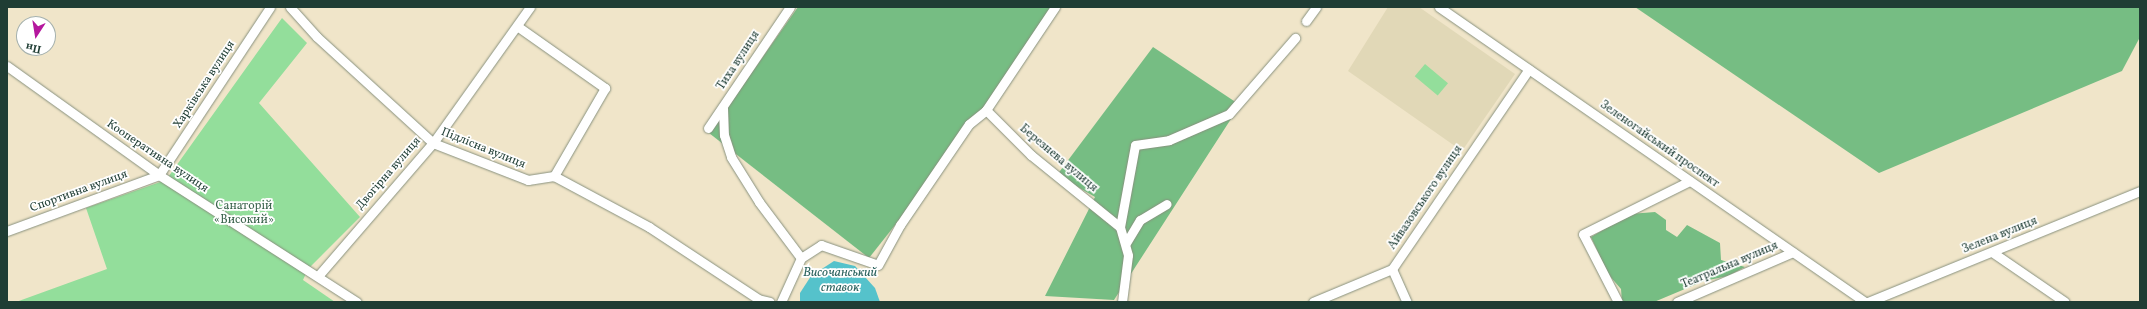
<!DOCTYPE html>
<meta charset="utf-8">
<style>
body{margin:0}
#map{position:relative;width:2147px;height:309px;overflow:hidden;background:#f0e5c9;font-family:Vollkorn,serif}
div>[style]{position:absolute}
[style*='--x']{left:calc(var(--x)*1px);top:calc(var(--y)*1px);width:calc(var(--w)*1px);rotate:calc(var(--a)*1deg)}
.built>*{inset:0;background:#e1d8b7}
.green>*{inset:0;background:#93de9b;transform-origin:0 0}
.forest>*{inset:0;background:#76bd83}
.water>*{inset:0;background:#55c2cb}
.roads{filter:drop-shadow(0 0 1px #88917e) drop-shadow(0 0 1px #88917e)}
.street>*{height:9px;margin:-4.5px;padding:0 4.5px;transform-origin:4.5px;border-radius:4.5px;background:#fff}
span{translate:-50% -50%;white-space:nowrap;text-align:center;line-height:1.15;-webkit-text-stroke:3.5px #fff;paint-order:stroke}
.street-label{font-size:12px;color:#1f3d34}
.park-label{font-size:12px;color:#3c654e}
.water-label{font-size:13px;color:#2f6561;font-style:italic}
.frame{position:absolute;inset:0;border:8px solid #1f3d34;pointer-events:none}
.north{position:absolute;left:16px;top:16px;width:40px;height:40px;box-sizing:border-box;background:#fff;border:1px solid #a5b1ae;border-radius:50%;rotate:192deg;font-size:11px;font-weight:700;line-height:16px;text-align:center;color:#1f3d34}
.north::after{content:'';display:block;margin:auto;width:14px;height:18px;background:#b5179e;clip-path:polygon(50% 0,100% 100%,50% 72%,0 100%)}
</style>
<div id="map">
<div class="built">
<i style="clip-path:polygon(1388px 7px,1419px 7px,1515px 74px,1462px 151px,1348px 71px)"></i>
</div>
<div class="green">
<i style="clip-path:polygon(282px 18px,307px 43px,259px 103px,360px 217px,308px 269px,303px 280px,335px 302px,16px 302px,107px 269px,86px 208px,166px 180px)"></i>
<i style="left:1425px;top:64px;width:30px;height:16px;rotate:40deg"></i>
</div>
<div class="forest">
<i style="clip-path:polygon(798px 7px,1055px 7px,986px 110px,869px 258px,709px 133px)"></i>
<i style="clip-path:polygon(1635px 7px,2140px 7px,2140px 37px,2122px 71px,1879px 173px)"></i>
<i style="clip-path:polygon(1153px 47px,1240px 105px,1114px 300px,1045px 296px,1095px 197px,1057px 175px)"></i>
<i style="clip-path:polygon(1655px 212px,1666px 220px,1666px 230px,1677px 237px,1687px 225px,1720px 243px,1721px 260px,1745px 267px,1728px 276px,1704px 281px,1654px 302px,1622px 302px,1621px 289px,1608px 274px,1591px 237px,1630px 214px)"></i>
</div>
<div class="water">
<i style="clip-path:polygon(834px 261px,855px 266px,875px 288px,880px 302px,800px 302px,800px 293px,811px 276px)"></i>
</div>
<div class="roads">
<div class="street">
<i style="--x:290;--y:7;--w:40;--a:48"></i>
<i style="--x:317;--y:37;--w:157;--a:42.4"></i>
<i style="--x:433;--y:143;--w:102;--a:21.3"></i>
<i style="--x:528;--y:180;--w:26;--a:-9"></i>
<i style="--x:554;--y:176;--w:108;--a:28.2"></i>
<i style="--x:649;--y:227;--w:131;--a:33.4"></i>
<i style="--x:758;--y:299;--w:12;--a:14"></i>
<i style="--x:1055;--y:7;--w:124;--a:123.8"></i>
<i style="--x:986;--y:110;--w:64;--a:45"></i>
<i style="--x:1031;--y:155;--w:114;--a:39"></i>
<i style="--x:1439;--y:7;--w:518;--a:34.7"></i>
<i style="--x:1306;--y:21;--w:17;--a:-54"></i>
<i style="--x:517;--y:26;--w:108;--a:35.2"></i>
<i style="--x:605;--y:88;--w:102;--a:120.1"></i>
<i style="--x:7;--y:66;--w:187;--a:35.6"></i>
<i style="--x:159;--y:175;--w:235;--a:32.7"></i>
<i style="--x:723;--y:108;--w:27;--a:88"></i>
<i style="--x:724;--y:135;--w:23;--a:72"></i>
<i style="--x:731;--y:157;--w:53;--a:58.1"></i>
<i style="--x:759;--y:202;--w:70;--a:53.1"></i>
<i style="--x:708;--y:128;--w:146;--a:-55.9"></i>
<i style="--x:7;--y:231;--w:162;--a:-20.2"></i>
<i style="--x:159;--y:175;--w:201;--a:-56.5"></i>
<i style="--x:1126;--y:243;--w:27;--a:-59"></i>
<i style="--x:1140;--y:220;--w:31;--a:-31"></i>
<i style="--x:1992;--y:252;--w:88;--a:34.4"></i>
<i style="--x:1392;--y:269;--w:36;--a:66"></i>
<i style="--x:318;--y:276;--w:176;--a:-49.2"></i>
<i style="--x:433;--y:143;--w:167;--a:-54.5"></i>
<i style="--x:781;--y:302;--w:48;--a:-65.6"></i>
<i style="--x:801;--y:258;--w:24;--a:-33"></i>
<i style="--x:821;--y:245;--w:60;--a:19.3"></i>
<i style="--x:878;--y:265;--w:46;--a:-61.2"></i>
<i style="--x:900;--y:225;--w:122;--a:-55.7"></i>
<i style="--x:969;--y:124;--w:22;--a:-39"></i>
<i style="--x:1122;--y:302;--w:47;--a:-82.7"></i>
<i style="--x:1128;--y:255;--w:29;--a:-106"></i>
<i style="--x:1120;--y:227;--w:83;--a:-79.6"></i>
<i style="--x:1135;--y:145;--w:34;--a:-8"></i>
<i style="--x:1169;--y:140;--w:65;--a:-23.4"></i>
<i style="--x:1229;--y:114;--w:101;--a:-49"></i>
<i style="--x:1313;--y:302;--w:86;--a:-22.7"></i>
<i style="--x:1392;--y:269;--w:242;--a:-55.6"></i>
<i style="--x:1618;--y:302;--w:76;--a:-117.2"></i>
<i style="--x:1583;--y:234;--w:119;--a:-26.4"></i>
<i style="--x:1677;--y:302;--w:126;--a:-23.3"></i>
<i style="--x:1868;--y:302;--w:294;--a:-22.2"></i>
</div>
</div>
<div class="street-label">
<span style="left:739px;top:61px;rotate:-57deg">Тиха вулиця</span>
<span style="left:205px;top:85px;rotate:-57deg">Харківська вулиця</span>
<span style="left:1659px;top:145px;rotate:35deg">Зеленогайський проспект</span>
<span style="left:483px;top:149px;rotate:22deg">Підлісна вулиця</span>
<span style="left:157px;top:157px;rotate:34deg">Кооперативна вулиця</span>
<span style="left:1058px;top:159px;rotate:40deg">Березнева вулиця</span>
<span style="left:389px;top:174px;rotate:-49deg">Двогірна вулиця</span>
<span style="left:79px;top:192px;rotate:-20deg">Спортивна вулиця</span>
<span style="left:1426px;top:198px;rotate:-56deg">Айвазовського вулиця</span>
<span style="left:2000px;top:236px;rotate:-22deg">Зелена вулиця</span>
<span style="left:1730px;top:266px;rotate:-23deg">Театральна вулиця</span>
</div>
<div class="park-label">
<span style="left:244px;top:214px">Санаторій<br>«Високий»</span>
</div>
<div class="water-label">
<span style="left:840px;top:281px">Височанський<br>ставок</span>
</div>
<div class="frame"></div>
<div class="north">Пн</div>
</div>
